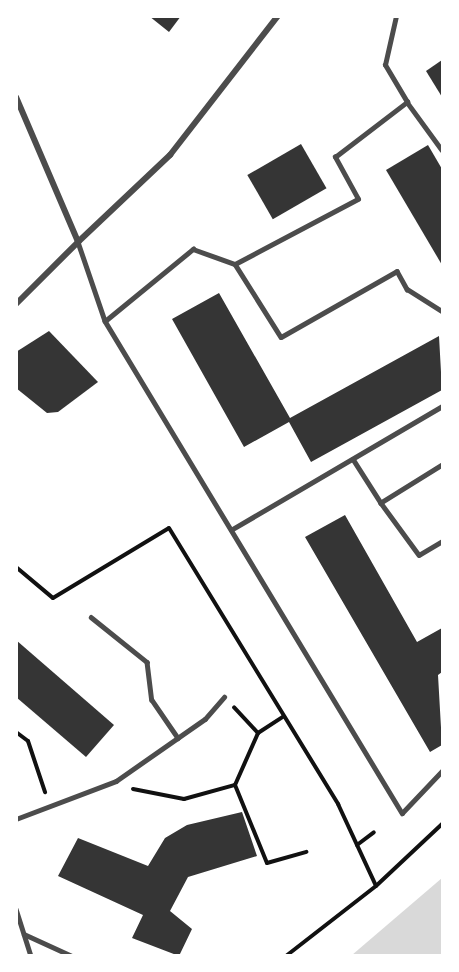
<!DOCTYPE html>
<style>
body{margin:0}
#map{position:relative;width:459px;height:972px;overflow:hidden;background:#fff;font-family:Lora,serif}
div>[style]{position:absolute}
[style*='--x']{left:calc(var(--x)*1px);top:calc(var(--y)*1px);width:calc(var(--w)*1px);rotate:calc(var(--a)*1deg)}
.water>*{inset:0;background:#d9d9d9}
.building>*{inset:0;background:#353535;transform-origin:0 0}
.path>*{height:4px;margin:-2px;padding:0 2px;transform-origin:2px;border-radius:2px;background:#111}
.service>*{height:4.5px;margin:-2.25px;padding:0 2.25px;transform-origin:2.25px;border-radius:2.25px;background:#4c4c4c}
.minor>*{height:6px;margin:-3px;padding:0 3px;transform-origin:3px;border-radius:3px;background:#4c4c4c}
span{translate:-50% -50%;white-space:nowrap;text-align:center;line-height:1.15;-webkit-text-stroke:6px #fff;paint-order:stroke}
.frame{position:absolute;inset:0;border:18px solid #fff;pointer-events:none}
</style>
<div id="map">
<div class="water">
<i style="clip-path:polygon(442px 878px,442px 955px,352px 955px)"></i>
</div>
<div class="building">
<i style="clip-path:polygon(149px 16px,181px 16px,169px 32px)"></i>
<i style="clip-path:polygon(442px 60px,442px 97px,426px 71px)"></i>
<i style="left:301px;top:144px;width:51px;height:62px;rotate:60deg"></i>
<i style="clip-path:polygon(428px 145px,442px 169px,442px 265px,386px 170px)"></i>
<i style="clip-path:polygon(219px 293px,290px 418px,439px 336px,442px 390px,311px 462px,289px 422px,244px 447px,172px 319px)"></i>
<i style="clip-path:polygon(49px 331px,98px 382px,58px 412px,47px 413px,16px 388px,16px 352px)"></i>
<i style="clip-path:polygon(345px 515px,417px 642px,442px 628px,442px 672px,438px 675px,442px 745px,430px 752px,305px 537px)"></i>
<i style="clip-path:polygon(16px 640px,114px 725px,86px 757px,16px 697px)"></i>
<i style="clip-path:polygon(242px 812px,257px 856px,188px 877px,170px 911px,192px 929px,179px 956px,132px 938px,143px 915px,58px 876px,78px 838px,148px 866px,165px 838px,187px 825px)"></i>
</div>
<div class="path">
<i style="--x:16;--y:567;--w:48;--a:40"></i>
<i style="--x:53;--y:598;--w:135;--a:-31.1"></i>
<i style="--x:169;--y:528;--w:324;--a:58.5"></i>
<i style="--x:338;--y:804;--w:90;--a:65.1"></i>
<i style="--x:16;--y:732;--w:15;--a:37"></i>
<i style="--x:28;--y:741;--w:54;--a:71.6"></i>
<i style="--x:258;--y:733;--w:30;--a:-33"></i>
<i style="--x:235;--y:785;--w:84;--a:67.7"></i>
<i style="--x:267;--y:863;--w:41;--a:-15.8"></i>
<i style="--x:133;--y:789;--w:52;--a:11.1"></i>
<i style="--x:184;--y:799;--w:53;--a:-15.4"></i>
<i style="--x:235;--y:785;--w:57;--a:-66.1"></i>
<i style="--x:258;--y:733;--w:35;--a:-133"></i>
<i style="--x:357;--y:845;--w:21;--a:-37"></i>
<i style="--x:286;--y:956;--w:114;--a:-37.9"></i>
<i style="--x:376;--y:886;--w:91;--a:-43.2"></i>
</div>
<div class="service">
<i style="--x:407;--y:102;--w:59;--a:53.9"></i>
<i style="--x:78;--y:242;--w:83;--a:71.1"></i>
<i style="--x:105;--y:321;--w:575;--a:58.88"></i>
<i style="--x:402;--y:813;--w:58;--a:-46.4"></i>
<i style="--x:235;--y:264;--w:86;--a:57.8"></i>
<i style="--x:281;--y:337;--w:133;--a:-29.6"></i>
<i style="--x:397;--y:271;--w:21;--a:61"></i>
<i style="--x:407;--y:289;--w:41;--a:32.2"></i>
<i style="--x:105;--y:321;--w:114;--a:-39.3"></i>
<i style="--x:193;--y:249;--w:45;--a:19.7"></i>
<i style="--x:235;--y:264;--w:139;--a:-27.9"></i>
<i style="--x:358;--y:199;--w:48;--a:-118.7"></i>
<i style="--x:335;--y:157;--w:91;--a:-37.4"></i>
<i style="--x:407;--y:102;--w:43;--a:-120.7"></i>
<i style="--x:385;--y:65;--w:50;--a:-77.3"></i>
<i style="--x:353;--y:459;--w:52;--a:57.5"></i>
<i style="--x:442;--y:465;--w:72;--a:148.1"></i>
<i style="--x:381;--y:503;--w:64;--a:53.8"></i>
<i style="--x:419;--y:555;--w:27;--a:-31"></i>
<i style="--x:231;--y:530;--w:245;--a:-30.4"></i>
<i style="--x:91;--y:617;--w:72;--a:38.8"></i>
<i style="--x:147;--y:662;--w:38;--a:83"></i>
<i style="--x:152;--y:700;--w:46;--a:55.6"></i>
<i style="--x:16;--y:819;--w:107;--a:-20.8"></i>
<i style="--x:116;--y:781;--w:108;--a:-34.9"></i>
<i style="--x:205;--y:719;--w:29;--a:-49"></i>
<i style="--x:16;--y:909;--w:49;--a:72.3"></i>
<i style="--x:24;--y:934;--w:53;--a:24.6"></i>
</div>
<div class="minor">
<i style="--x:16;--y:97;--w:158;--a:66.8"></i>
<i style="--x:78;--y:242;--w:127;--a:-43.4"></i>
<i style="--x:170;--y:155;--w:176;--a:-52.2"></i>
<i style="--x:16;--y:304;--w:88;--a:-45"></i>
</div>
<div class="frame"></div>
</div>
